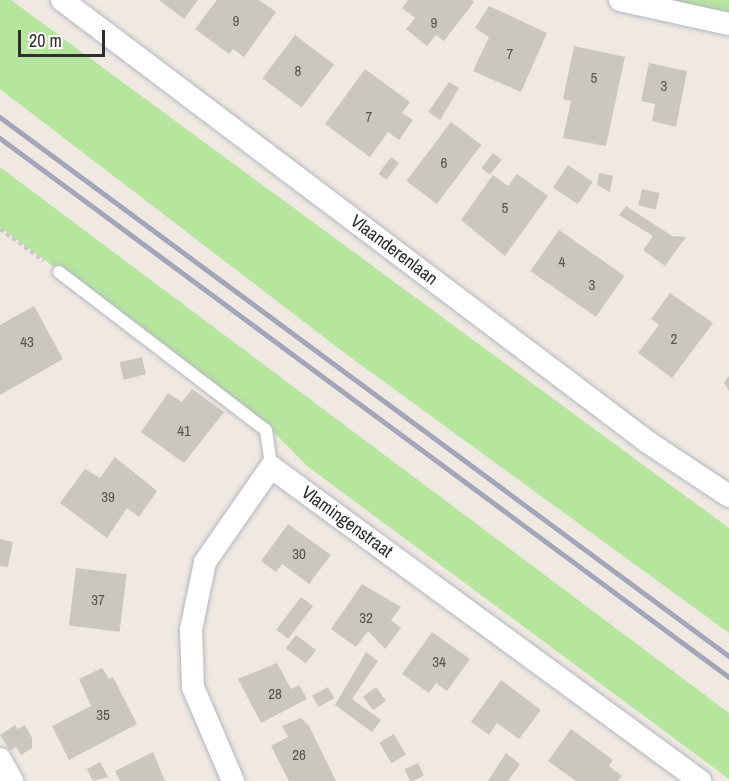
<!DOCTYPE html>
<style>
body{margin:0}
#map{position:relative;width:729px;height:781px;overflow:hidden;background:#efe9e1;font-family:"Archivo Narrow",sans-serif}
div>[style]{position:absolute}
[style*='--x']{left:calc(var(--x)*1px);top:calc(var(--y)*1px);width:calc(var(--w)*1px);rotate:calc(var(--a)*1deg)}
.green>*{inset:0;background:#b6e59e}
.building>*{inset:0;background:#cbc7bf;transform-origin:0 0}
.path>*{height:4px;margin-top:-2px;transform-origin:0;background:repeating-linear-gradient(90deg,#c9c9c9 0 4.5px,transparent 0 7.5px)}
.roads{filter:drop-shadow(0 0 2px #b4b7c1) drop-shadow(0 0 2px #b4b7c1)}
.service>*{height:12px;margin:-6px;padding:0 6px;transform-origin:6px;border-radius:6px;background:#fff}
.minor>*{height:22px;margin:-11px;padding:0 11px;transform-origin:11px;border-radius:11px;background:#fff}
.rail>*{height:4.5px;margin:-2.25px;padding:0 2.25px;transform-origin:2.25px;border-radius:2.25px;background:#a3a6b8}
span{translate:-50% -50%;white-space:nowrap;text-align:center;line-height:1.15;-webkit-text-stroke:4.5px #fff;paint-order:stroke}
.number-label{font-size:15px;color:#555452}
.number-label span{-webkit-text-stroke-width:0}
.street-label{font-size:18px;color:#2e2e2e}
.scale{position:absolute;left:18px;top:30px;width:87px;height:27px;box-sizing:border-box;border:3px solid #2e2e2e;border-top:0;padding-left:8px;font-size:18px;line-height:21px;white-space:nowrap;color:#2e2e2e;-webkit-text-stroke:4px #fff;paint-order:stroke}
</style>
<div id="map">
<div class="green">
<i style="clip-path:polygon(0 0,11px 0,729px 528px,729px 633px,346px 354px,0 89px)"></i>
<i style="clip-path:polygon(673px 0,729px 0,729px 12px,674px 1px)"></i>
<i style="clip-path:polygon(0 167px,729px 713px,729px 779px,307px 466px,266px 424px,0 227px)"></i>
</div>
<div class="building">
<i style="clip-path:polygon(159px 0,198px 0,184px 19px)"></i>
<i style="clip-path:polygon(217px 0,259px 0,276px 12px,244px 57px,233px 49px,229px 54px,195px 29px)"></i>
<i style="clip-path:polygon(408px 0,472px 0,474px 2px,444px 41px,436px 35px,427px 46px,406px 29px,415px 18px,402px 8px)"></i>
<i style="clip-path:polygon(489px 6px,547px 33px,521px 92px,473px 71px,489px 37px,475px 28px)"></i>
<i style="left:295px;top:35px;width:49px;height:54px;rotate:37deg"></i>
<i style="clip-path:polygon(574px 46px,625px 57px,606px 146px,563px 138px,571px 101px,563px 99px)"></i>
<i style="clip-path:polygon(649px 63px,687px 71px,676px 127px,652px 121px,655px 104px,641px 101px)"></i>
<i style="clip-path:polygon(365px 69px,410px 102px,402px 113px,413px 120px,399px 140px,388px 132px,370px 157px,325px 124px)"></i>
<i style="clip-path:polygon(449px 82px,459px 88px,440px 120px,428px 112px)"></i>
<i style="left:451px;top:122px;width:38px;height:74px;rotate:37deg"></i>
<i style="left:493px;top:153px;width:11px;height:19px;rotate:38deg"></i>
<i style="left:391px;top:157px;width:10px;height:21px;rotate:37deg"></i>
<i style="left:568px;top:165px;width:30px;height:27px;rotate:34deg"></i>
<i style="clip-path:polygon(599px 173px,613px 176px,610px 192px,597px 185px)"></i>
<i style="clip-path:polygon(517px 174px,548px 196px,505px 256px,461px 220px,493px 175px,508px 186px)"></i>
<i style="left:642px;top:189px;width:18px;height:17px;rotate:13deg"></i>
<i style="clip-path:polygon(626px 206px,672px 236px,686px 237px,665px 266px,643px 250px,653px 236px,619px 215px)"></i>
<i style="left:559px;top:230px;width:80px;height:50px;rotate:35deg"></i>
<i style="clip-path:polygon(670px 293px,713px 323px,672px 378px,638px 353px,659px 325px,651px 319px)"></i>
<i style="clip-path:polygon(34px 306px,63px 359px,0 395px,0 325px)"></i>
<i style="left:142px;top:357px;width:18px;height:23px;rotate:77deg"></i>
<i style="clip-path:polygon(729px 376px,729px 391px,724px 383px)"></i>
<i style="clip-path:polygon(192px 389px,224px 412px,184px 463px,141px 432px,168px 393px,182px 402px)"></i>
<i style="clip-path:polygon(115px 457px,157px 491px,139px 517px,127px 508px,107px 538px,60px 503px,85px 469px,100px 478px)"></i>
<i style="clip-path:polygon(288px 524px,331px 555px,309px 584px,282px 564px,276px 572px,261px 561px)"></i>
<i style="clip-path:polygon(0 539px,13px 542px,8px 567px,0 566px)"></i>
<i style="left:76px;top:568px;width:51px;height:58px;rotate:7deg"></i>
<i style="clip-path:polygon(362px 584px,401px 607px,391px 620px,401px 628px,385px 649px,368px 631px,356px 647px,331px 629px)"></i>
<i style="left:301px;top:597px;width:15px;height:41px;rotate:37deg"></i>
<i style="clip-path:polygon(432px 632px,470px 659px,447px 691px,436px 683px,429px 693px,402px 674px)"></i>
<i style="left:296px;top:635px;width:25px;height:17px;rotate:37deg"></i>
<i style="clip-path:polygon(366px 652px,378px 661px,352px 699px,381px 720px,372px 732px,335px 705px)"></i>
<i style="clip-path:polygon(277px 663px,291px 689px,299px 685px,307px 699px,261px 723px,238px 679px)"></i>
<i style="clip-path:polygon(102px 668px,109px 679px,113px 677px,137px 724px,69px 760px,52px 726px,91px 706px,79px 679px)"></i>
<i style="clip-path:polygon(501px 680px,541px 710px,519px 739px,497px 723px,489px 735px,471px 722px)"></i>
<i style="left:328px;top:687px;width:13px;height:18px;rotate:61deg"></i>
<i style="left:376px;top:687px;width:17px;height:16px;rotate:54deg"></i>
<i style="clip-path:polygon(301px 718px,309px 726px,336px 781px,289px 781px,271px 746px,288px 737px,282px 726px)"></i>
<i style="clip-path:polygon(15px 725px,18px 729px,25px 725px,32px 738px,32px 748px,21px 755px,16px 747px,10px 751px,0 735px)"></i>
<i style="clip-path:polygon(571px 729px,613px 760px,609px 766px,622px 776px,618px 781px,576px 781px,548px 761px)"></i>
<i style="left:394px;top:734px;width:24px;height:17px;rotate:60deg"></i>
<i style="clip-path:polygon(153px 752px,165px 781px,120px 781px,115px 771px)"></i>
<i style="clip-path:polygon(506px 753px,520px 764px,508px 781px,488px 781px)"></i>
<i style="clip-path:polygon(100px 762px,108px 777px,93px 781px,87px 769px)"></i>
<i style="left:418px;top:763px;width:14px;height:15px;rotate:65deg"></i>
</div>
<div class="path">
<i style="--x:0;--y:229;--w:54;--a:36"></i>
</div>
<div class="roads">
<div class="service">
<i style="--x:59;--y:272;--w:260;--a:37.4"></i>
<i style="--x:266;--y:430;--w:37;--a:82"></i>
</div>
<div class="minor">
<i style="--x:62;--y:0;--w:735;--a:37.04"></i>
<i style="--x:649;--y:443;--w:96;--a:33.5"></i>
<i style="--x:620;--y:0;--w:112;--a:12.4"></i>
<i style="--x:0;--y:759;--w:25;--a:61"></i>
<i style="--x:233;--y:781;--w:102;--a:-113.1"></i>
<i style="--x:193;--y:687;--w:57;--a:-92"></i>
<i style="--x:191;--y:630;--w:69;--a:-78.4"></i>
<i style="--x:205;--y:562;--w:116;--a:-55.2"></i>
<i style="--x:271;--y:467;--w:532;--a:36.2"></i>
</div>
</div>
<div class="rail">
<i style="--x:0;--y:117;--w:907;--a:36.48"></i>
<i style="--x:0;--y:138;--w:907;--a:36.48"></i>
</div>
<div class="number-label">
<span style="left:236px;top:21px">9</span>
<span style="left:434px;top:23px">9</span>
<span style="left:510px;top:54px">7</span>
<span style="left:298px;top:71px">8</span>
<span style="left:594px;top:78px">5</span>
<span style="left:664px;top:86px">3</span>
<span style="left:369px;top:117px">7</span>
<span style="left:444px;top:163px">6</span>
<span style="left:505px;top:208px">5</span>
<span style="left:562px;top:262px">4</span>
<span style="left:592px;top:285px">3</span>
<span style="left:674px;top:339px">2</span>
<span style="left:27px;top:342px">43</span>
<span style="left:184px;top:431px">41</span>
<span style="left:108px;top:497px">39</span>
<span style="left:299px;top:554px">30</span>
<span style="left:98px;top:600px">37</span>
<span style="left:366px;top:618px">32</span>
<span style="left:439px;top:662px">34</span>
<span style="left:275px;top:694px">28</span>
<span style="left:103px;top:715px">35</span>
<span style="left:299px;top:755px">26</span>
</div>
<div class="street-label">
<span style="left:394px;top:250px;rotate:37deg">Vlaanderenlaan</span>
<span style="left:347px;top:522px;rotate:36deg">Vlamingenstraat</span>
</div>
<div class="scale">20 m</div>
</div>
